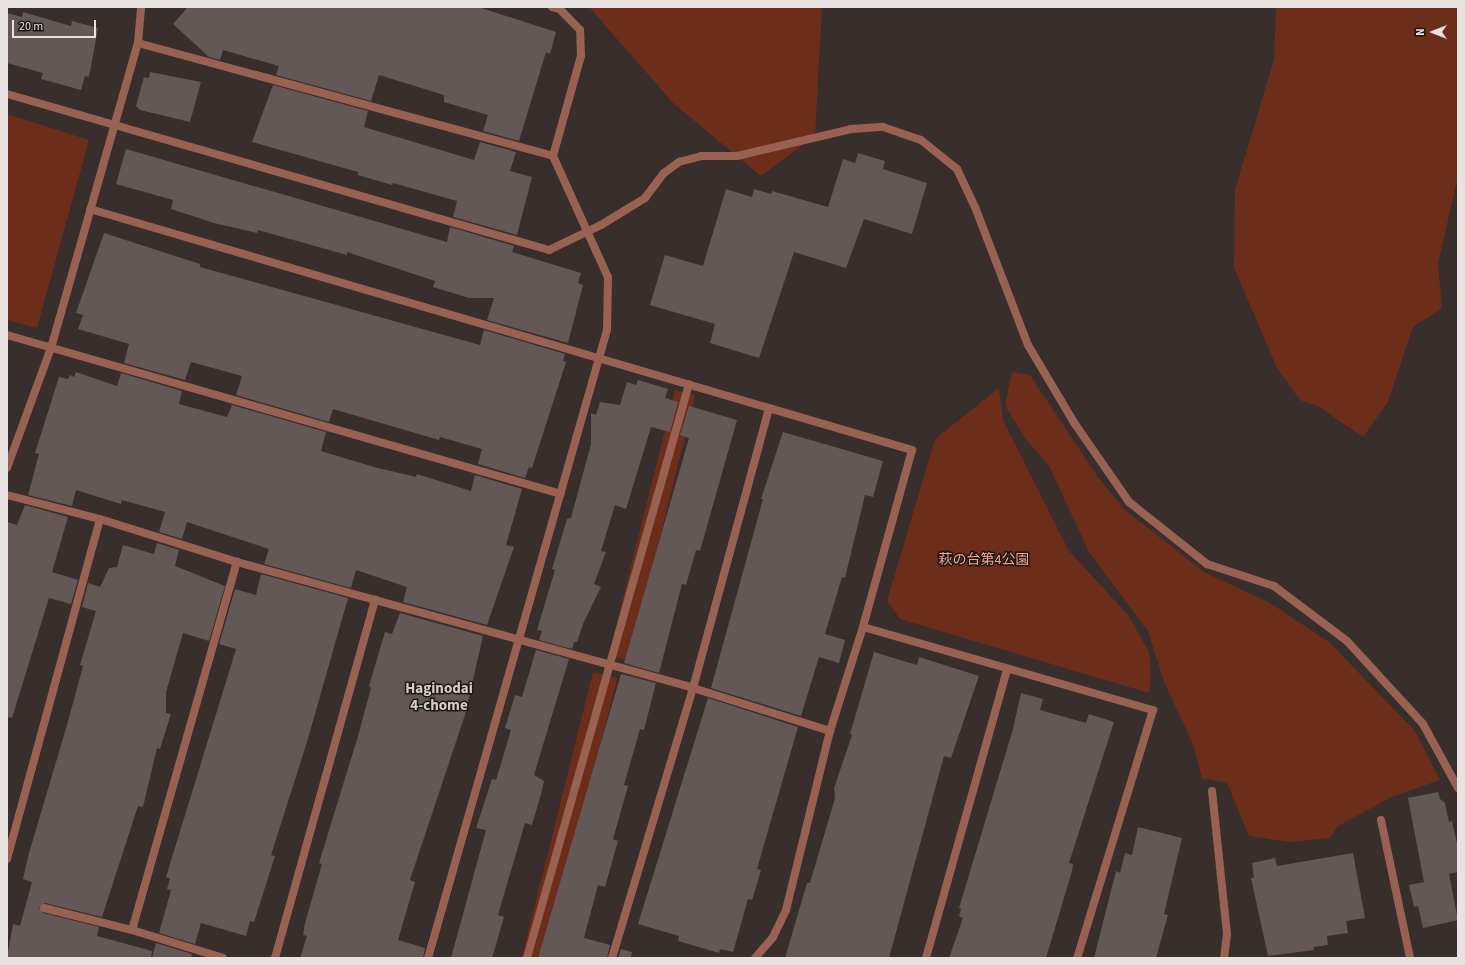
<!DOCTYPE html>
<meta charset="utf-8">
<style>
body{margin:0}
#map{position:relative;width:1465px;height:965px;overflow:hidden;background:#382e2b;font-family:"Source Sans 3","Noto Sans JP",sans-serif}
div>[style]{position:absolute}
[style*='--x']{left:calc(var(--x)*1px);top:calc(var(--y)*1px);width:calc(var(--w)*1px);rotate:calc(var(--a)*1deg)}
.green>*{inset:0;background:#6d2d1b;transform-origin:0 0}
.building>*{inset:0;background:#635855}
.pedestrian>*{height:8px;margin:-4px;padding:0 4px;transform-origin:4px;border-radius:4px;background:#996152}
.minor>*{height:8px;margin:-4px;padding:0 4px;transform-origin:4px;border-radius:4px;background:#996152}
.minor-bridge>*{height:8px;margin:-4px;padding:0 4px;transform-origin:4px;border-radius:4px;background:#996152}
span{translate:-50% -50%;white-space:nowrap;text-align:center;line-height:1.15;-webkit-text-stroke:3px #1c1816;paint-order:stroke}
.park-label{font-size:14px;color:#fea48b}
.neighbourhood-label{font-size:15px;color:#d7cbc7;font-weight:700}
.frame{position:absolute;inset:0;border:8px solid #e8e2e0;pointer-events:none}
.north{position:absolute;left:1413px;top:12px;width:40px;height:40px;-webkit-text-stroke:3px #1c1816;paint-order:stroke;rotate:270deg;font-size:11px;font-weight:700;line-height:16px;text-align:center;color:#e8e2e0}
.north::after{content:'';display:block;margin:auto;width:14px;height:18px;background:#e8e2e0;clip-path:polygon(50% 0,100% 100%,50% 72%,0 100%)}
.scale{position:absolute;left:12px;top:20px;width:84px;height:18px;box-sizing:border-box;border:2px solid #e8e2e0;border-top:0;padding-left:5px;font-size:12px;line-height:14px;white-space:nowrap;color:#e8e2e0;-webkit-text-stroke:3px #1c1816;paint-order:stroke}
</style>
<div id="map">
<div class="green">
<i style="clip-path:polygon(589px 7px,822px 7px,815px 136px,761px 176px,674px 104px)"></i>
<i style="clip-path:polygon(1276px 7px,1458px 7px,1458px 176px,1438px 264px,1442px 308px,1413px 327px,1388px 402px,1363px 437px,1318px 406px,1300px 400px,1277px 368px,1234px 268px,1235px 190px,1274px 59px)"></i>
<i style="clip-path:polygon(7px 114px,89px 140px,37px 328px,7px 320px)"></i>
<i style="clip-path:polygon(1012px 372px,1030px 375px,1098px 477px,1125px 510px,1204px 572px,1270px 603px,1329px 642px,1415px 731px,1440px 780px,1392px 797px,1360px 814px,1338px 826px,1330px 838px,1291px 842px,1249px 836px,1227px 783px,1202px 778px,1193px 744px,1164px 682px,1148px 631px,1089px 552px,1049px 466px,1025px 438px,1005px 405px)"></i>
<i style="clip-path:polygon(999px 388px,1003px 420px,1069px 551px,1129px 616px,1149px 652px,1151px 672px,1149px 693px,900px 619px,887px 601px,935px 439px)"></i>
<i style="left:675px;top:390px;width:21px;height:274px;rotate:14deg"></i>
<i style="left:593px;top:672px;width:25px;height:298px;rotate:14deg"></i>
</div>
<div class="building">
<i style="clip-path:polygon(188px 7px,478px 7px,556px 32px,550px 54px,546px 52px,519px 141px,483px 131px,488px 115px,444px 102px,444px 95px,379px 75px,371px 101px,276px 75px,279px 66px,223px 50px,220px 60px,209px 57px,173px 24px)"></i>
<i style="clip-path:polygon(23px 12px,71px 26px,72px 21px,98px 28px,89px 77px,85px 76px,81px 90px,41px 79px,43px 73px,7px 63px,7px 13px,22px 17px)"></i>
<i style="clip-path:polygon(150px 72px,201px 82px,190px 122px,140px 110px,136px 106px,144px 77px,149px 78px)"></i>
<i style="clip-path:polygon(273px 85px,368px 111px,364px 127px,474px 160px,480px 142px,516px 152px,510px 171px,532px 177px,517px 235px,453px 217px,457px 201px,393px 183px,392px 185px,358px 175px,358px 172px,252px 142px)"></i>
<i style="clip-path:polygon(126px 149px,447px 242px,450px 227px,514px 246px,512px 252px,581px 273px,578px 283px,583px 285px,568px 343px,487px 320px,494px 298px,469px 298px,433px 287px,435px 281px,347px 252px,347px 255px,258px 230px,257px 233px,214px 223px,171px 209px,173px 200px,116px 184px)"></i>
<i style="clip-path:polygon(858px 153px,885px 161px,883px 169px,927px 183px,912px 234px,864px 219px,846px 268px,794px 252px,759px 358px,710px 343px,715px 324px,650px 305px,665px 255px,703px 266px,726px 189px,752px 197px,754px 189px,771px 194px,772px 191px,828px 207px,843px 159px,855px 163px)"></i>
<i style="clip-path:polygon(104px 233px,200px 264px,200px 267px,480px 345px,484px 330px,565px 354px,563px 361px,566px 362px,532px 468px,529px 467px,525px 478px,478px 464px,482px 449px,440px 437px,439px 440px,333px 409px,329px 422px,236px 395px,242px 376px,191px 362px,185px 380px,124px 363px,129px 344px,78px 329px,83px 315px,76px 313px)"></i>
<i style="clip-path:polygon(76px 372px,117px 386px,121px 373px,182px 391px,179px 404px,227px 417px,232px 405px,326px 432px,321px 451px,374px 467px,416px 477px,417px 474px,471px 491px,475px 475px,522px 489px,506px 545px,514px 547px,487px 625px,403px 602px,407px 587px,356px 570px,351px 588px,264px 564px,269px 549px,187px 522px,182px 539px,159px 532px,165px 512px,122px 500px,121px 504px,76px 490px,72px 506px,28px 495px,39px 454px,35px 453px,59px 377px,68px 379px,70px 375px,74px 377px)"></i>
<i style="clip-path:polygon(638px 380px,668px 389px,665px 398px,678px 402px,670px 432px,651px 427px,626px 509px,615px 505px,601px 551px,606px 552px,594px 584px,601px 587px,583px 624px,577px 642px,574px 642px,572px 649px,539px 640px,542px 631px,537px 630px,555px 570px,552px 569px,567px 519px,571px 518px,591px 444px,591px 413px,596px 415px,600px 402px,620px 405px,627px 382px,636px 385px)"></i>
<i style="clip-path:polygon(689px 406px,737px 420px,700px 551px,696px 550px,686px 585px,682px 584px,659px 673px,624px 663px,689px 438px,680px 435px)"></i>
<i style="clip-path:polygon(783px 432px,883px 461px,873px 497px,865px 495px,845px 578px,842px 577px,825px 634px,845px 640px,839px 663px,819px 657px,801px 716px,711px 688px,763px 499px,761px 499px)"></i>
<i style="clip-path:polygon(25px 505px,68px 517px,52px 572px,78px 580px,71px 604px,49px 598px,12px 718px,7px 717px,7px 522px,17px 525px)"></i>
<i style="clip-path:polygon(157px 543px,179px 550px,175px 566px,225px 586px,209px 641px,183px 633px,166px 692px,166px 713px,171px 714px,160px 749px,157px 748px,143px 807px,138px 806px,102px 917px,45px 903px,39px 907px,43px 913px,99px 927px,97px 936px,152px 951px,151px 958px,7px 958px,13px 924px,20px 926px,32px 882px,23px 879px,29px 853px,67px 725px,83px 666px,80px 665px,96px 611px,82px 607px,88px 583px,100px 587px,109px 568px,117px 567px,123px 545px,154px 554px)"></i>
<i style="clip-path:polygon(261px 574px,348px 598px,307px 742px,271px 855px,275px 856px,254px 922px,250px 921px,246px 936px,201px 923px,195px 944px,159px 933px,171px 890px,167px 889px,170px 879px,166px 877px,236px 649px,219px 644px,235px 589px,256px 595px)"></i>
<i style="clip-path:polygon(400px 613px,483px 636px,465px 715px,410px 880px,415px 882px,398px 940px,425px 948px,423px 958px,300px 958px,307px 936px,303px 935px,305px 923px,322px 864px,319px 863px,358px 736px,371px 688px,369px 686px,385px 632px,392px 634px)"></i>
<i style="clip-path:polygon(536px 650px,569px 659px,534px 775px,544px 781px,541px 794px,532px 825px,525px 823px,498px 915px,504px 917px,492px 958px,451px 958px,486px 830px,476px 828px,492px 779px,496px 780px,511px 730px,505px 728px,515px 695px,522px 697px)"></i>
<i style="clip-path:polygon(874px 652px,917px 665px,919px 657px,979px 676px,951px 758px,944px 756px,889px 958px,785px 958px,807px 883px,810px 883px,835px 798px,834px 788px,852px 735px,850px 734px)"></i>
<i style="clip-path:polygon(621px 674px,656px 683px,644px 730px,640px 729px,624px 785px,628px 786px,613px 839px,618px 841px,605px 887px,598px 885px,584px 938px,610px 945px,607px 958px,538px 958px)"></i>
<i style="clip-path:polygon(1021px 693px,1043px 699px,1040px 710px,1086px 723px,1089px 714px,1114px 722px,1069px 863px,1073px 864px,1072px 871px,1046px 958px,949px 958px,963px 918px,959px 916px,961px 909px,959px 908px,1013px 729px)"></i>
<i style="clip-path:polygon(708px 698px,798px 727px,757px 869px,761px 870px,752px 900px,748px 899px,733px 952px,720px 949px,719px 953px,678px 941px,679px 936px,638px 924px)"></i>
<i style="clip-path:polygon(1438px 792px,1440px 799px,1445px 803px,1449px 822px,1452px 821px,1458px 848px,1458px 872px,1449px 874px,1458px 920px,1423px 928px,1418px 906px,1414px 907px,1409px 885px,1424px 882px,1408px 798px)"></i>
<i style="clip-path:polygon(1138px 827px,1182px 838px,1164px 914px,1168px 915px,1156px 958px,1094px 958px,1116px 871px,1120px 873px,1125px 853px,1132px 855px)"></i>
<i style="clip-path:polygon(1353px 853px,1365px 918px,1346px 921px,1348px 933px,1327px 936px,1328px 945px,1314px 947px,1314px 950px,1268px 956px,1251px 878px,1254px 878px,1252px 863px,1275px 858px,1277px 866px)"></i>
<i style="clip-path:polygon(156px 943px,192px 954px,191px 958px,152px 958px)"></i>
<i style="clip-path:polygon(621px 949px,632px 952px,631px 958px,618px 958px)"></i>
</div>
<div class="pedestrian">
<i style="--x:527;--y:958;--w:596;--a:-74.24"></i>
</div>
<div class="minor">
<i style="--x:138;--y:43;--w:430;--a:15.2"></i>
<i style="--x:553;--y:156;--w:104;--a:-74.4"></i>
<i style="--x:581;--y:56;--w:26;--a:-92"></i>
<i style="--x:580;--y:30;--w:29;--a:-134"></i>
<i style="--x:560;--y:9;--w:8;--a:-166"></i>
<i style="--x:7;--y:94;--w:564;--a:16.06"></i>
<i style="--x:549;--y:250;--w:58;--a:-25.7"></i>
<i style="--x:601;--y:225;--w:52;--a:-31.5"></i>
<i style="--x:645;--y:198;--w:31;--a:-53"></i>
<i style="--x:664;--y:173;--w:19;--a:-36"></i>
<i style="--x:679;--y:162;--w:23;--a:-15"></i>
<i style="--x:701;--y:156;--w:36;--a:0"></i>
<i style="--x:737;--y:156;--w:117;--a:-13.3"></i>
<i style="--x:851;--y:129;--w:32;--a:-4"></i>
<i style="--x:883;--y:127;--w:40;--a:18.9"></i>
<i style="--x:921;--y:140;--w:46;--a:38.9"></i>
<i style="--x:957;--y:169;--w:42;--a:64.7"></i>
<i style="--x:975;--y:207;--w:148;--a:69"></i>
<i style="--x:1028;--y:345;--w:92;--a:59.3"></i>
<i style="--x:1075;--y:424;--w:95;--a:55.3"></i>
<i style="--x:1129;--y:502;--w:100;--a:38.5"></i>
<i style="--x:1207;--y:564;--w:71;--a:18.2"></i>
<i style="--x:1274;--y:586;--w:91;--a:37"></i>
<i style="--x:1347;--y:641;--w:113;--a:47.5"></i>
<i style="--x:1423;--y:724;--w:73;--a:61.3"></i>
<i style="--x:90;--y:209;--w:857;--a:16.34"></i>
<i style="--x:912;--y:450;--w:184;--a:105.5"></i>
<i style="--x:863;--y:627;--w:302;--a:16"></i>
<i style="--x:1153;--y:710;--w:259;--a:107"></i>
<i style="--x:7;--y:335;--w:576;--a:16.01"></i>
<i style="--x:7;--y:468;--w:128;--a:-69.9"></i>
<i style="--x:51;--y:348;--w:317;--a:-74.1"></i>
<i style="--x:138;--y:43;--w:36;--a:-85"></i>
<i style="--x:7;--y:495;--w:96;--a:14.5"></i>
<i style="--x:100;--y:519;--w:144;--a:17.4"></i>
<i style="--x:237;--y:562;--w:473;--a:15.4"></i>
<i style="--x:693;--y:688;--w:144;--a:17.4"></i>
<i style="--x:1212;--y:791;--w:144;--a:84"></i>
<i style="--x:1227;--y:934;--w:24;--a:97"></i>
<i style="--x:1381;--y:820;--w:141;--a:78.1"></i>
<i style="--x:7;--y:859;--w:352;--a:-74.7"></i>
<i style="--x:44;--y:908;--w:91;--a:14"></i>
<i style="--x:132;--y:930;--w:95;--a:17.1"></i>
<i style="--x:132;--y:930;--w:383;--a:-74.1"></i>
<i style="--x:275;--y:958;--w:372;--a:-74.4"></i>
<i style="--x:428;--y:958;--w:653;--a:-74.09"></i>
<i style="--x:607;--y:330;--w:53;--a:-88.9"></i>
<i style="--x:612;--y:958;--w:282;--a:-73.3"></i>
<i style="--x:693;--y:688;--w:289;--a:-74.8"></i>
<i style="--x:755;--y:958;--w:28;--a:-49"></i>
<i style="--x:773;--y:937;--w:30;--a:-64"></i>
<i style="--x:786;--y:910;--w:184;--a:-76.2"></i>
<i style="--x:830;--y:731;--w:109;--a:-72.4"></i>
<i style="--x:926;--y:958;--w:300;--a:-74.3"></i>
</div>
<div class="minor-bridge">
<i style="--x:553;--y:156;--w:133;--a:65.6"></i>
</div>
<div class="park-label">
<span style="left:984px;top:560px">萩の台第4公園</span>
</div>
<div class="neighbourhood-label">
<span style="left:439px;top:697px">Haginodai<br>4-chome</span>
</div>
<div class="frame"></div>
<div class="north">N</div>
<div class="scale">20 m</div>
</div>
